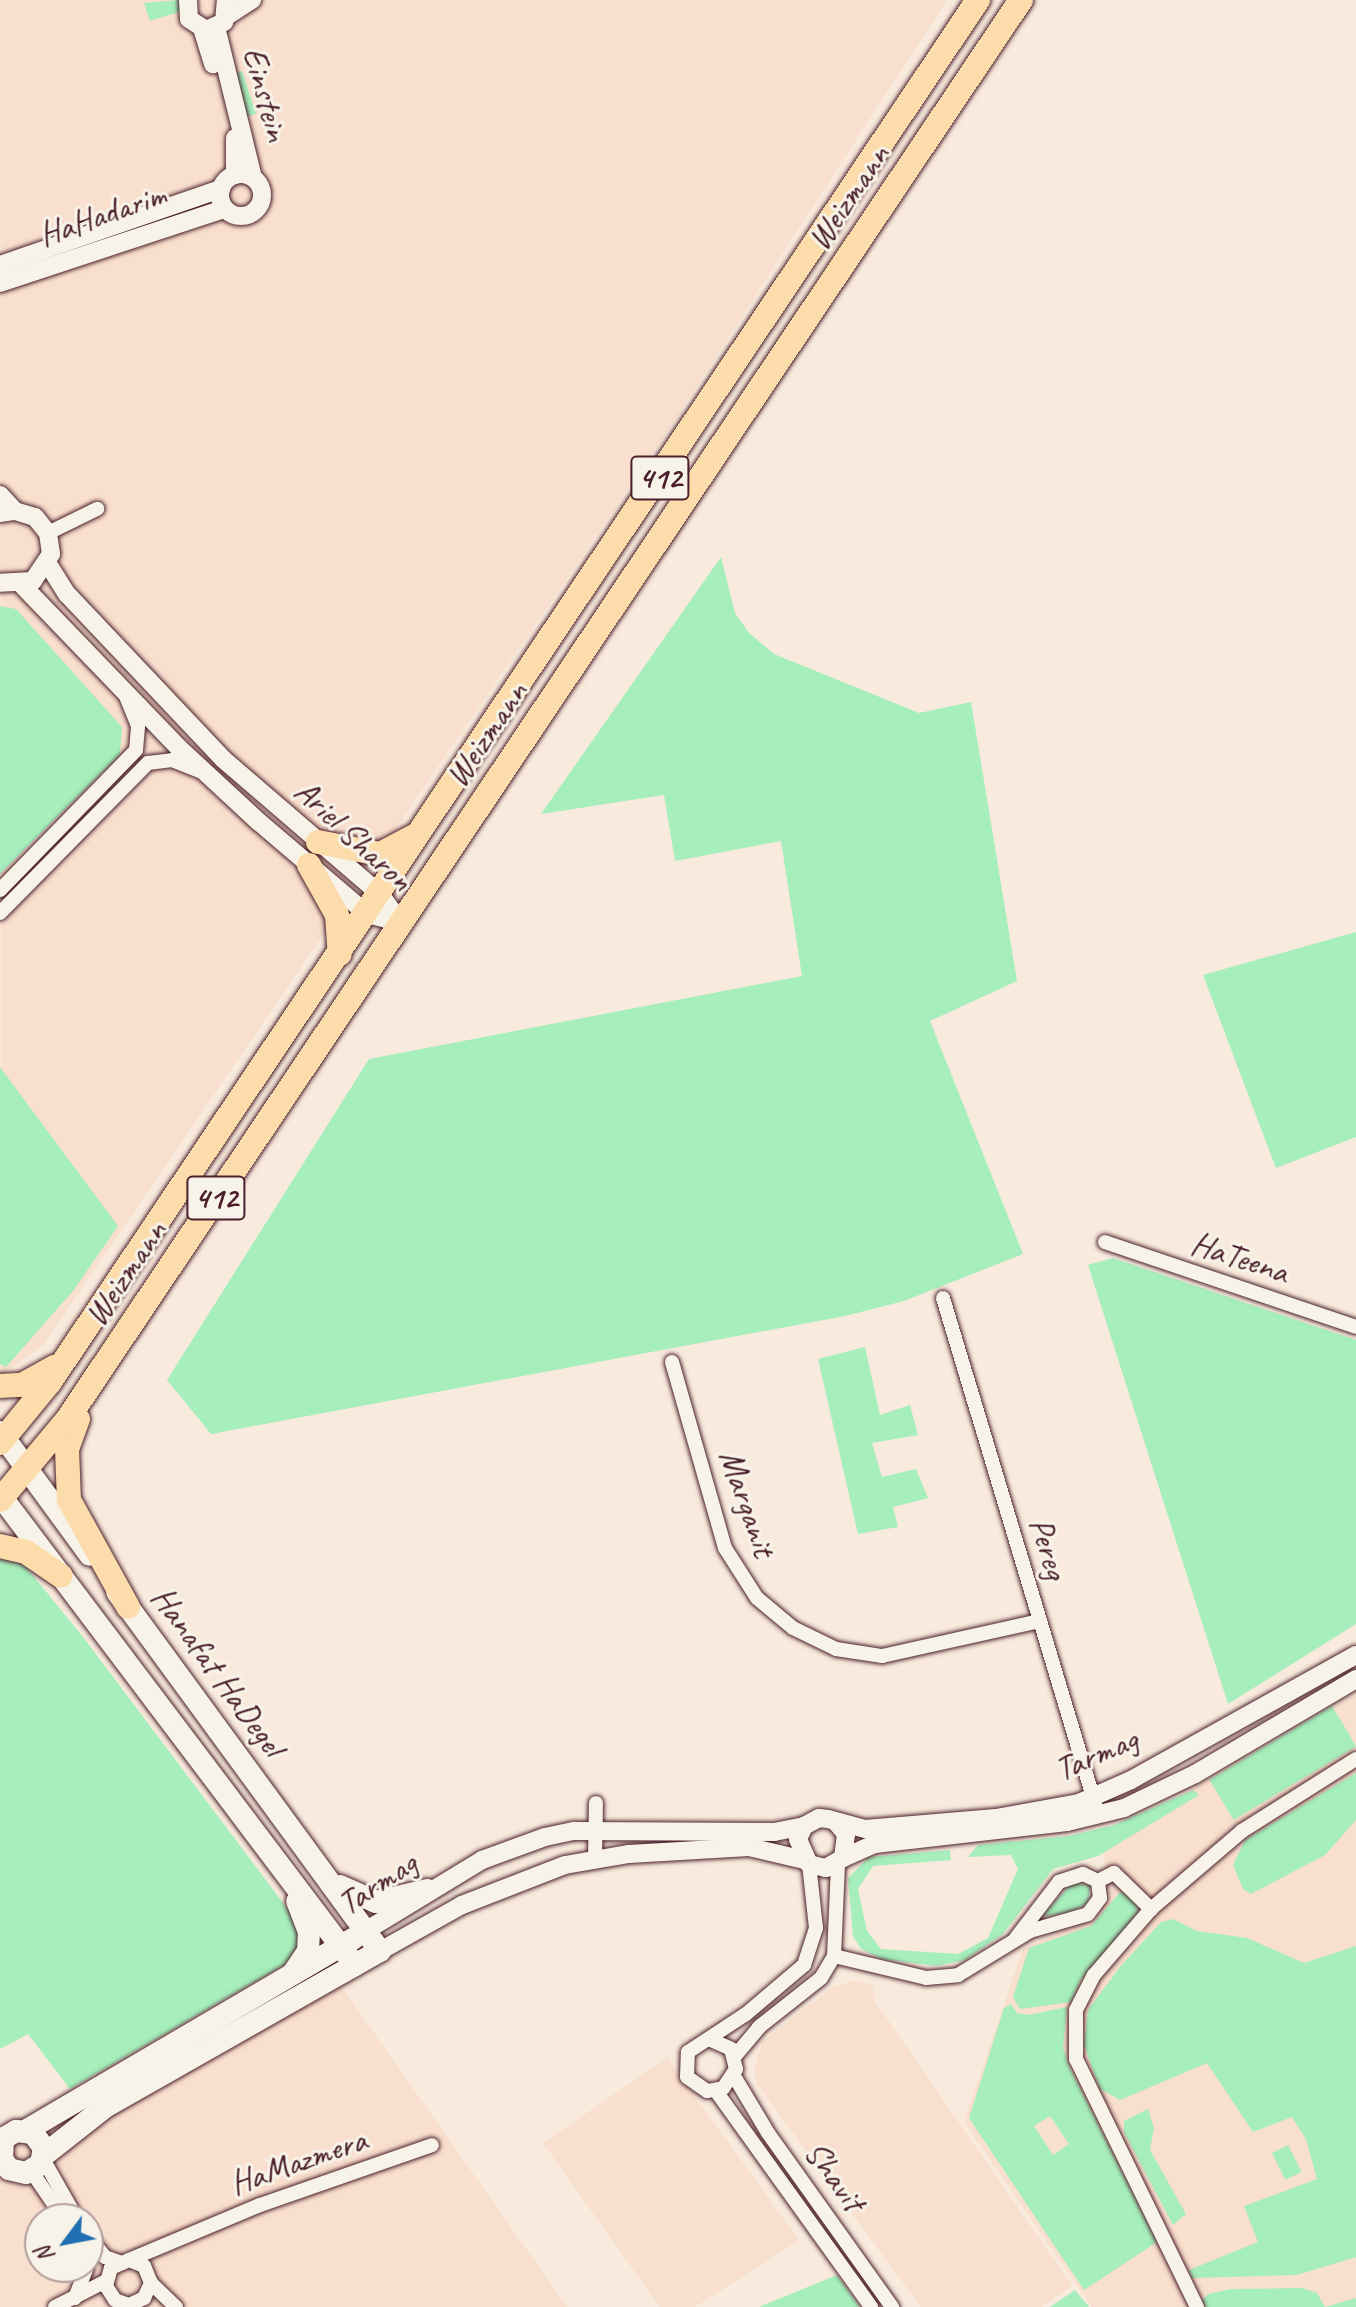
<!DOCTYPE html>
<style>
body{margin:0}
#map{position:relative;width:1356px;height:2307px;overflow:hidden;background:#f8eadc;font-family:Caveat,sans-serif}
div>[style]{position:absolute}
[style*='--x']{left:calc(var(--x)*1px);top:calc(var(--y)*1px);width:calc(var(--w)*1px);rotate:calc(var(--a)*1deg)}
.built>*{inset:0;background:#f9dfcd}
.green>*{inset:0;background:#a6eebb;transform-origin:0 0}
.roads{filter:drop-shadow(0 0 2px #4a1f2b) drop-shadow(0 0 2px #4a1f2b)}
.minor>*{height:14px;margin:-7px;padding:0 7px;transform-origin:7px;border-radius:7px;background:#f7f3e8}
.tertiary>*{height:18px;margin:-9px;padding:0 9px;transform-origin:9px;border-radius:9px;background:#f7f3e8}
.tertiary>.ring{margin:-9px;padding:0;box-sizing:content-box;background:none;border:18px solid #f7f3e8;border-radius:50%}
.secondary>*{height:22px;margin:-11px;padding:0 11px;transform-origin:11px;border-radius:11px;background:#f7f3e8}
.primary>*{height:24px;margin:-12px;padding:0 12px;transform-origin:12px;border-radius:12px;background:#fddcac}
span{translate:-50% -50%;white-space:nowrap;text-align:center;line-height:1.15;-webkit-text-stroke:6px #f7f3e8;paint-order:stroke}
.shield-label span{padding:2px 6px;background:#f7f3e8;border:2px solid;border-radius:6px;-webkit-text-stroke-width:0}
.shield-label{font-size:32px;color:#4a1f2b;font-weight:700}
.street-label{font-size:34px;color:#4a1f2b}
.north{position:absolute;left:24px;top:2203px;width:80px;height:80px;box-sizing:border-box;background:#f7f3e8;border:2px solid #b29e9c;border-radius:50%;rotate:238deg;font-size:22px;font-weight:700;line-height:32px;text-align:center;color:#4a1f2b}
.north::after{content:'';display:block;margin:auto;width:28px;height:36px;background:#1f6fb2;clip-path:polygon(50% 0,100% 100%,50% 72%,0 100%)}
</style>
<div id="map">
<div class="built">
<i style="clip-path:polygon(0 0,947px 0,670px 427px,43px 1345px,1px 1375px)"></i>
<i style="clip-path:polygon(1356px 1694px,1356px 2307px,1092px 2307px,964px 2122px,1023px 1949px,1090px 1918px,1110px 1896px,1102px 1841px)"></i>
<i style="clip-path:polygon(evenodd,317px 1952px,567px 2307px,0 2307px,0 2139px,317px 1952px,40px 2219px,88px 2219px,88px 2267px,40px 2267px,40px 2219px)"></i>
<i style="clip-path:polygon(851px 1981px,873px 1984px,874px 2000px,1072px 2286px,1041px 2307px,921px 2307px,757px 2084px,754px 2070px,762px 2042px,832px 1988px)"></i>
<i style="clip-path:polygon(667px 2058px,799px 2240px,695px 2307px,660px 2307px,543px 2143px)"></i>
</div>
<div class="green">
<i style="clip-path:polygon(178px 0,182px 11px,150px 21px,144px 3px)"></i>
<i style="left:242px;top:71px;width:45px;height:9px;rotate:72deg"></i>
<i style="clip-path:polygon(721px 557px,735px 613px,749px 633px,774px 654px,919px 713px,971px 702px,1017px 981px,930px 1021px,1023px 1254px,904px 1301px,845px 1316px,211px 1434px,167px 1380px,369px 1059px,802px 976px,781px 841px,675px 861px,664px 795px,541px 814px)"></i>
<i style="clip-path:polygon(0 606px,16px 609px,122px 727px,120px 755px,0 874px)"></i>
<i style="clip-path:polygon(1356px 932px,1356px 1137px,1276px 1168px,1203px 975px)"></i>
<i style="clip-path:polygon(0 1067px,118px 1226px,73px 1291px,6px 1367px,0 1364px)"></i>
<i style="clip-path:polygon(1113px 1258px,1356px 1340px,1356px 1624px,1228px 1704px,1088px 1265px)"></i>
<i style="clip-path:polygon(865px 1347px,880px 1415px,910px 1405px,918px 1435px,872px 1443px,882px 1477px,916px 1469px,928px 1498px,893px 1507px,898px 1527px,858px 1534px,818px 1359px)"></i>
<i style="clip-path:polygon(0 1557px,22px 1562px,83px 1637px,299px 1924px,299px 1956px,70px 2089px,28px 2034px,0 2049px)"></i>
<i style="left:1332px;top:1706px;width:47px;height:143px;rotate:59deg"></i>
<i style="clip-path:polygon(1356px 1773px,1356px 1820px,1325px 1855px,1251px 1894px,1243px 1889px,1233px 1865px,1245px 1840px)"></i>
<i style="clip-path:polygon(1193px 1790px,1199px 1795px,1098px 1856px,1053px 1869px,1003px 1934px,965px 1960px,936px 1966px,882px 1959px,861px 1949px,853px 1936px,848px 1878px,869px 1857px,950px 1850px,951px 1860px,873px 1866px,858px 1889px,867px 1931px,881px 1949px,958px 1954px,988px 1938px,1018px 1869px,1011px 1855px,968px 1857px,978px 1845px,1068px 1836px,1114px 1825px)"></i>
<i style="clip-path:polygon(1072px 1883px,1091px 1885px,1088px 1903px,1069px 1913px,1042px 1916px)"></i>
<i style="clip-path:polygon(1120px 1892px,1134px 1899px,1139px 1908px,1135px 1918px,1080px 1981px,1071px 2002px,1020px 2009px,1013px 1997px,1029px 1948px,1091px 1926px)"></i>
<i style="clip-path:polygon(1173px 1919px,1197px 1931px,1247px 1938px,1304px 1963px,1356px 1946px,1356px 2257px,1297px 2275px,1192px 2278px,1189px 2270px,1258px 2242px,1244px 2206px,1317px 2179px,1306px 2139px,1292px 2117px,1253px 2132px,1207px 2063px,1120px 2100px,1100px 2089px,1084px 2045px,1088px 2010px,1120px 1967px,1161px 1922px)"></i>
<i style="clip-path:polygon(evenodd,1011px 2004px,1017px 2013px,1028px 2015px,1067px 2007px,1063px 2048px,1070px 2068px,1157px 2242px,1084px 2290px,969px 2118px,1004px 2008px,1011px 2004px,1050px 2116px,1069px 2144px,1053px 2155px,1034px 2126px,1050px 2116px)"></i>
<i style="clip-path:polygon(1148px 2109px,1154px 2128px,1150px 2150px,1186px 2214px,1173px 2225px,1124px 2132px,1124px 2121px)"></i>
<i style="left:1288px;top:2145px;width:30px;height:18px;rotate:63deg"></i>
<i style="clip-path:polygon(837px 2275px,860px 2307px,759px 2307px)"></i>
<i style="clip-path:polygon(1302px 2288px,1317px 2293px,1325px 2307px,1356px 2298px,1356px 2307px,1205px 2307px,1202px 2301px,1208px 2294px,1231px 2289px)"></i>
<i style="clip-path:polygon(1075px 2290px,1089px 2307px,1050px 2307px)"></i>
</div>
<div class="roads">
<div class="minor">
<i style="--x:48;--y:533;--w:55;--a:-26.1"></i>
<i style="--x:0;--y:890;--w:195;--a:-45.8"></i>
<i style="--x:136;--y:750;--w:24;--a:-85"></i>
<i style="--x:138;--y:726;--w:31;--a:-112"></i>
<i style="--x:0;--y:913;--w:211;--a:-45.4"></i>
<i style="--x:148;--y:763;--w:24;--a:-7"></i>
<i style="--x:172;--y:760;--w:29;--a:22"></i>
<i style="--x:1105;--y:1242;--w:265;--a:18.7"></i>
<i style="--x:943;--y:1298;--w:531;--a:73.27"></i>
<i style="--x:672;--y:1362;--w:193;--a:74.1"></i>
<i style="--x:725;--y:1548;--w:59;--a:57.4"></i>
<i style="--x:757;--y:1598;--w:47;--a:39.8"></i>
<i style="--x:793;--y:1628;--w:48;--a:26"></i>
<i style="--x:836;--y:1649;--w:47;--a:8.7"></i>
<i style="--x:882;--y:1656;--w:162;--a:-12.5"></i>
<i style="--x:595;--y:1859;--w:56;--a:-89"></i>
<i style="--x:1098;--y:1881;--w:18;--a:-27"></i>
<i style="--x:1114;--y:1873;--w:52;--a:44.2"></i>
<i style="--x:834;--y:1956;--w:95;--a:13.4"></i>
<i style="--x:926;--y:1978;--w:32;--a:-5"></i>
<i style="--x:958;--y:1975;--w:84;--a:-31.4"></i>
<i style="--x:1030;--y:1931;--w:60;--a:-16.3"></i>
<i style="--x:1088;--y:1914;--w:20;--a:-53"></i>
<i style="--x:1100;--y:1898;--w:17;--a:-97"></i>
<i style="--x:1098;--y:1881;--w:17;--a:-155"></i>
<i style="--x:1083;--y:1874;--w:25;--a:162"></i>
<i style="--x:1059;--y:1882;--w:71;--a:127.5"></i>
<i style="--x:709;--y:2039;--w:24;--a:24"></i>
<i style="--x:731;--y:2049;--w:21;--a:76"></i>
<i style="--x:736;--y:2069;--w:23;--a:124"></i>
<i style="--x:723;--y:2088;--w:16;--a:169"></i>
<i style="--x:707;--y:2091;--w:24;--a:-145"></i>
<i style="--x:687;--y:2077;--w:25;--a:-88"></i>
<i style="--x:688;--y:2052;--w:69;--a:-33.2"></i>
<i style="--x:746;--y:2014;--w:76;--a:-40.2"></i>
<i style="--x:804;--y:1965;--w:39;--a:-72"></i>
<i style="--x:816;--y:1928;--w:64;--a:-96.2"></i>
<i style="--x:735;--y:2056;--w:38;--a:-50"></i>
<i style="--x:759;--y:2027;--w:79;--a:-38.3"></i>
<i style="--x:821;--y:1978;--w:26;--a:-59"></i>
<i style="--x:834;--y:1956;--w:93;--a:-87.5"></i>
<i style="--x:734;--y:2076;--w:66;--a:59.2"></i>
<i style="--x:768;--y:2133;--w:214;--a:54.5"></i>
<i style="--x:716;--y:2091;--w:266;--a:54.3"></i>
<i style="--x:43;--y:2159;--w:69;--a:60.5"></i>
<i style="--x:32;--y:2172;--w:57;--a:55.8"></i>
<i style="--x:88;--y:2236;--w:27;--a:51"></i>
<i style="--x:105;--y:2257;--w:15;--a:20"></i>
<i style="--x:129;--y:2260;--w:142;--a:-22.8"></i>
<i style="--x:260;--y:2205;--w:182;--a:-19.2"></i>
<i style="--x:151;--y:2283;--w:35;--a:44"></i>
<i style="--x:75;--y:2298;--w:33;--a:-69"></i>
<i style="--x:129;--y:2305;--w:17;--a:-25"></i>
<i style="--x:144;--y:2298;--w:17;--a:-65"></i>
<i style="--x:151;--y:2283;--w:18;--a:-112"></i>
<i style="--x:144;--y:2266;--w:16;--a:-158"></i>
<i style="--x:129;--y:2260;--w:20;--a:156"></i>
<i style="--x:111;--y:2268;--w:19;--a:106"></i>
<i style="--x:106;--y:2286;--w:17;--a:57"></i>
<i style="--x:115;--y:2300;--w:20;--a:20"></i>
<i style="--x:55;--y:2307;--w:57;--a:-27"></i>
<i style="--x:1197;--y:2307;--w:276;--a:-116"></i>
<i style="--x:1076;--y:2059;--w:49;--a:-90"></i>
<i style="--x:1076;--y:2010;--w:39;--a:-63"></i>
<i style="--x:1094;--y:1975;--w:87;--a:-49.2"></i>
<i style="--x:1151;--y:1909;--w:120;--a:-40.6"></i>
<i style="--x:1242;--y:1831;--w:135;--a:-32.3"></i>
</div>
<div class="tertiary">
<i style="--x:188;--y:0;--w:19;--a:87"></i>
<i style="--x:189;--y:19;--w:20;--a:33"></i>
<i style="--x:206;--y:30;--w:20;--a:-24"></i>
<i style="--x:224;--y:22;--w:22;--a:-85"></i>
<i style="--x:227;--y:16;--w:30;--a:-33"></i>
<i style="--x:216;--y:27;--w:155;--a:76.2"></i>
<i style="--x:202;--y:28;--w:38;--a:73"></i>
<i style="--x:235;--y:138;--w:37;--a:90"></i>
<i class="ring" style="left:220px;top:174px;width:24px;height:24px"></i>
<i style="--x:0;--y:265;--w:234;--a:-19"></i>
<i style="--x:0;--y:283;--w:236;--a:-18.3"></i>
<i style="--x:0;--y:495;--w:22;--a:47"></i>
<i style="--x:0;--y:513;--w:15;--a:-8"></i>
<i style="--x:15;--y:511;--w:21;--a:17"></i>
<i style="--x:35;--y:517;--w:21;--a:51"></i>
<i style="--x:48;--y:533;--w:21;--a:82"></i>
<i style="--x:51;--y:554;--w:32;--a:124"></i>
<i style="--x:33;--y:581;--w:33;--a:177"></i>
<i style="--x:48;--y:564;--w:36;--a:58"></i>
<i style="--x:67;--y:594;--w:227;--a:46.6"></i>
<i style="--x:223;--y:759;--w:207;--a:40.7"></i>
<i style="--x:380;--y:894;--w:34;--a:54"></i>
<i style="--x:22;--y:585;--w:226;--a:46.1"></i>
<i style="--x:179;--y:748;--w:109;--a:42.8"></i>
<i style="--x:259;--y:822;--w:142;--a:40.4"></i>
<i style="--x:367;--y:914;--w:34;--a:14"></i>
<i style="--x:836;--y:1822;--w:16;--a:50"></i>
<i style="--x:846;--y:1834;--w:24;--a:97"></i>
<i style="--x:843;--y:1858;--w:20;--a:150"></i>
<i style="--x:826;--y:1868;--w:17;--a:-167"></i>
<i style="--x:809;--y:1864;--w:27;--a:-114"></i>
<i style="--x:798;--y:1839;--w:14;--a:-65"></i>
<i style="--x:804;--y:1826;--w:17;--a:-28"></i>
<i style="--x:819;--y:1818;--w:9;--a:6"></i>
<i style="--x:828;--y:1819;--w:38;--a:15"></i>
<i style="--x:865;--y:1829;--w:131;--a:-4.8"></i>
<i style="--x:996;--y:1818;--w:84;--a:-10.2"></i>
<i style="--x:1079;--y:1803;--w:57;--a:-23.9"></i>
<i style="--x:1131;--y:1780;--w:257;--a:-29.1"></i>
<i style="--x:843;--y:1858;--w:35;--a:-24"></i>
<i style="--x:875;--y:1844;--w:193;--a:-6.5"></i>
<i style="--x:1067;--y:1822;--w:59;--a:-13.8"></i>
<i style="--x:1124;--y:1808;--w:79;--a:-25.6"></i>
<i style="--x:1195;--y:1774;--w:187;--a:-30.5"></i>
<i style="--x:367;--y:1930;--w:135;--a:-31.3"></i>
<i style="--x:482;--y:1860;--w:67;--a:-20.1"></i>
<i style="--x:545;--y:1837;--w:30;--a:-12"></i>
<i style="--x:574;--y:1831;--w:200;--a:0.3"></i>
<i style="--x:774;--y:1832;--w:31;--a:-11"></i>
<i style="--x:380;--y:1951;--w:94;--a:-29.3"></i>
<i style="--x:462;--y:1905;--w:110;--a:-21.2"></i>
<i style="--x:565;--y:1865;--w:65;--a:-9.8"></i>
<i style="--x:629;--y:1854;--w:120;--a:-3.3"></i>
<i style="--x:749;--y:1847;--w:57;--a:13.3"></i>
</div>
<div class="secondary">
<i style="--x:0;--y:1432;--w:152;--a:53.8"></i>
<i style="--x:0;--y:1495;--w:589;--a:52.94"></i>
<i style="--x:340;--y:1886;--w:39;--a:24"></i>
<i style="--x:376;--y:1902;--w:53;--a:-13"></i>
<i style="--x:294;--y:1972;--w:25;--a:-56"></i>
<i style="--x:308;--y:1951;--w:19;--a:-87"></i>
<i style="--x:309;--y:1932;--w:33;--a:-111"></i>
<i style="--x:27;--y:2130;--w:379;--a:-30.4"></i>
<i style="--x:0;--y:2144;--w:9;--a:-49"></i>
<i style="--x:6;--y:2137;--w:12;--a:-31"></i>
<i style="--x:16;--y:2131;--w:17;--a:7"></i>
<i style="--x:33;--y:2133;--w:19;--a:54"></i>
<i style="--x:44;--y:2148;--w:16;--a:101"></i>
<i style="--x:41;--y:2164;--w:17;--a:149"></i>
<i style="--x:26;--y:2173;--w:17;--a:-167"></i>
<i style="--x:9;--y:2169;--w:12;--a:-125"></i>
<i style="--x:2;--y:2159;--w:17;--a:-87"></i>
<i style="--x:44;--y:2155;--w:78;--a:-38.2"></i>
<i style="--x:105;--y:2107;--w:316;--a:-29.6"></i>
<i style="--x:380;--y:1951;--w:445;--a:-126.2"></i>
</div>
<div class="primary">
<i style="--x:318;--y:842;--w:63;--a:11"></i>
<i style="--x:380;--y:854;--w:41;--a:-27.8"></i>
<i style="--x:309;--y:865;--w:57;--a:60.8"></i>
<i style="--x:337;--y:915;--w:39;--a:86"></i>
<i style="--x:0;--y:1386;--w:22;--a:-3"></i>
<i style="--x:22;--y:1385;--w:38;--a:-29"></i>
<i style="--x:78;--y:1419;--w:32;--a:110"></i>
<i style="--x:67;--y:1449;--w:51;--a:87.8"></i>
<i style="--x:69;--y:1500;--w:122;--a:61.1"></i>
<i style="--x:0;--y:1443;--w:79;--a:-50.7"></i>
<i style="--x:50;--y:1382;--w:1665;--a:-56.12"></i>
<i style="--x:0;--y:1500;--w:104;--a:-50.1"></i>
<i style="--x:67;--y:1420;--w:1711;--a:-56.11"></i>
<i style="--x:0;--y:1546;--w:27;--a:13"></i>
<i style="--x:26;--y:1552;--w:42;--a:34.4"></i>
</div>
</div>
<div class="shield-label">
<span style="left:660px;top:478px">412</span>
<span style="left:216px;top:1198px">412</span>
</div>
<div class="street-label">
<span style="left:266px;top:94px;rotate:75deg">Einstein</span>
<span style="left:848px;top:197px;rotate:-56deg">Weizmann</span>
<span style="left:102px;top:214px;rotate:-19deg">HaHadarim</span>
<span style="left:486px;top:734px;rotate:-56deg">Weizmann</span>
<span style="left:354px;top:835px;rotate:43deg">Ariel Sharon</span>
<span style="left:1240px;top:1257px;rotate:18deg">HaTeena</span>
<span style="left:125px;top:1273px;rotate:-56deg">Weizmann</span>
<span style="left:748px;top:1503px;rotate:71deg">Marganit</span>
<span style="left:1049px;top:1548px;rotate:73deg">Pereg</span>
<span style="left:218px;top:1671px;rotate:54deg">Hanafat HaDegel</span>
<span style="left:1096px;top:1754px;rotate:-23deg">Tarmag</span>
<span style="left:377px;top:1883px;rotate:-33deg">Tarmag</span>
<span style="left:298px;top:2161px;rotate:-19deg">HaMazmera</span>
<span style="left:835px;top:2176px;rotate:54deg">Shavit</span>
</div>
<div class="north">N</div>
</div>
